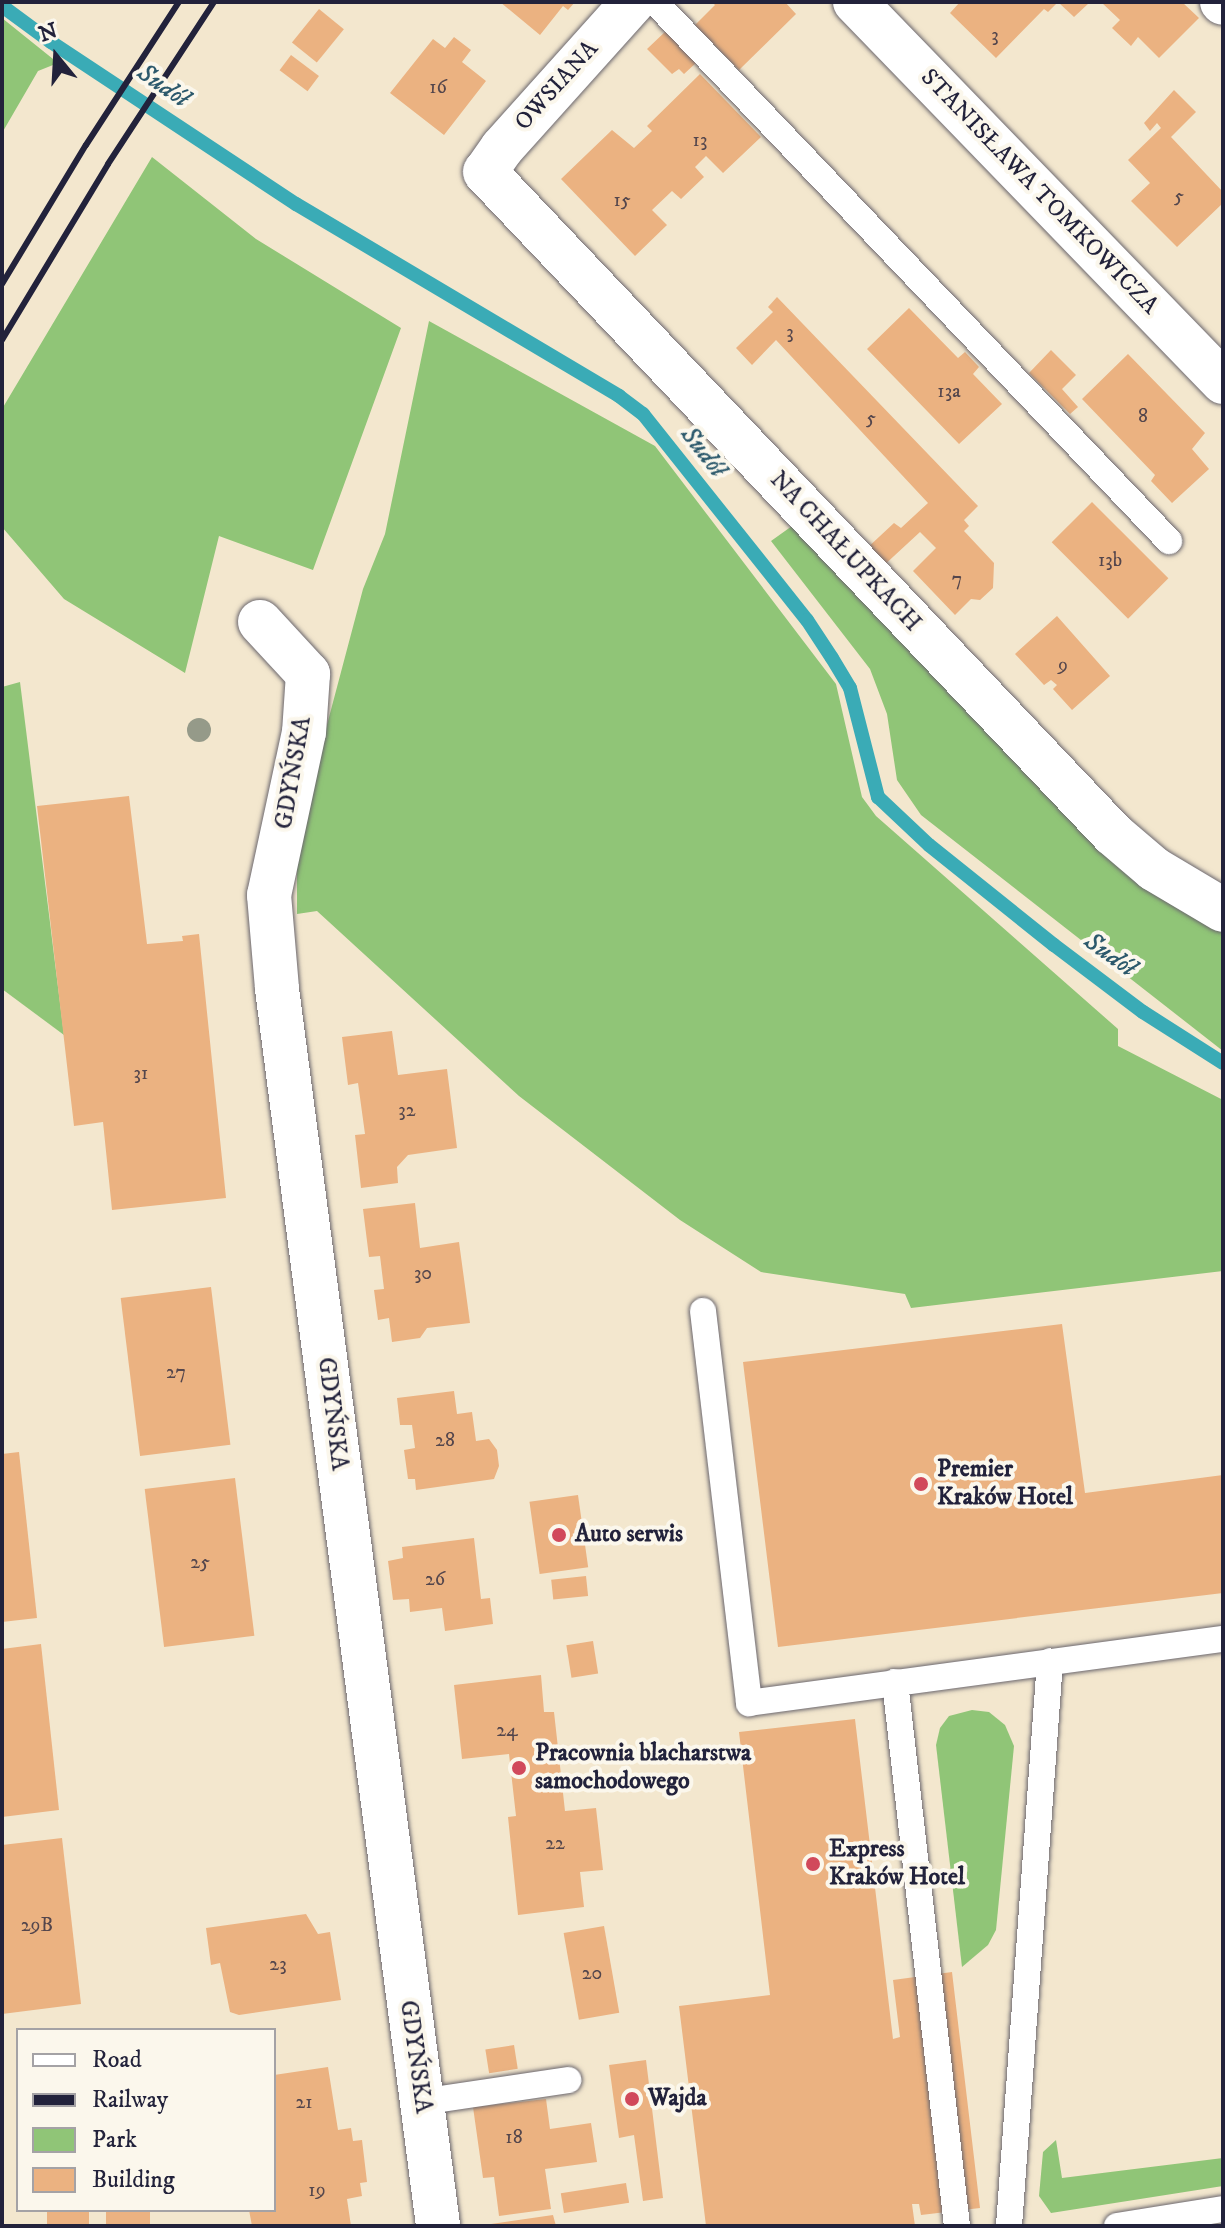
<!DOCTYPE html>
<meta charset="utf-8">
<style>
body{margin:0}
#map{position:relative;width:1225px;height:2228px;overflow:hidden;background:#f3e7ce;font-family:"IM FELL DW Pica",serif}
div>[style]{position:absolute}
[style*='--x']{left:calc(var(--x)*1px);top:calc(var(--y)*1px);width:calc(var(--w)*1px);rotate:calc(var(--a)*1deg)}
.green>*{inset:0;background:#90c577}
.stream>*{height:14px;margin:-7px;padding:0 7px;transform-origin:7px;border-radius:7px;background:#3aabb6}
.building>*{inset:0;background:#ebb281;transform-origin:0 0}
.roads{filter:drop-shadow(0 0 2px #6b676e) drop-shadow(0 0 2px #6b676e)}
.lane>*{height:26px;margin:-13px;padding:0 13px;transform-origin:13px;border-radius:13px;background:#fff}
.street>*{height:44px;margin:-22px;padding:0 22px;transform-origin:22px;border-radius:22px;background:#fff}
.rail>*{height:6px;margin:-3px;padding:0 3px;transform-origin:3px;border-radius:3px;background:#22223b}
.trees>*{width:24px;height:24px;margin:-12px;border-radius:50%;background:#959a89}
.dots>*{width:22px;height:22px;translate:-50% -50%;box-sizing:border-box;border:4px solid #fbf7ec;border-radius:50%}
span{translate:-50% -50%;white-space:nowrap;text-align:center;line-height:1.15;-webkit-text-stroke:8px #fbf7ec;paint-order:stroke}
.number-label{font-size:20px;color:#54464c}
.number-label span{-webkit-text-stroke-width:0}
.street-label{font-size:24px;color:#22223b}
.poi-label{font-size:24px;color:#22223b;font-weight:700}
.left{translate:0 -50%;text-align:left}
.water-label{font-size:26px;color:#2c596c;font-style:italic}
.frame{position:absolute;inset:0;border:4px solid #22223b;pointer-events:none}
.legend{position:absolute;left:16px;top:2028px;width:260px;height:184px;box-sizing:border-box;background:#fbf7ec;border:2px solid #a4a2a5;margin:0;padding:10px 14px;list-style:none;font-size:24px;color:#22223b}
.legend li{display:flex;align-items:center;gap:16px;height:40px}
.legend b{width:40px;border:2px solid #a4a2a5}
.north{position:absolute;left:16px;top:16px;width:80px;height:80px;-webkit-text-stroke:6px #fbf7ec;paint-order:stroke;rotate:342deg;font-size:22px;font-weight:700;line-height:32px;text-align:center;color:#22223b}
.north::after{content:'';display:block;margin:auto;width:28px;height:36px;background:#22223b;clip-path:polygon(50% 0,100% 100%,50% 72%,0 100%)}
</style>
<div id="map">
<div class="green">
<i style="clip-path:polygon(2px 18px,58px 63px,38px 71px,2px 133px)"></i>
<i style="clip-path:polygon(152px 157px,256px 239px,401px 328px,313px 570px,219px 536px,185px 673px,64px 599px,2px 527px,2px 409px)"></i>
<i style="clip-path:polygon(429px 321px,655px 446px,836px 684px,862px 797px,876px 816px,1118px 1029px,1118px 1046px,1223px 1100px,1223px 1271px,911px 1308px,905px 1294px,761px 1272px,680px 1220px,519px 1096px,317px 911px,297px 914px,297px 838px,363px 589px,385px 534px)"></i>
<i style="clip-path:polygon(799px 521px,1223px 932px,1223px 1051px,921px 815px,897px 780px,887px 714px,870px 669px,771px 541px)"></i>
<i style="clip-path:polygon(20px 682px,64px 1035px,2px 989px,2px 687px)"></i>
<i style="clip-path:polygon(972px 1710px,989px 1712px,1005px 1725px,1014px 1746px,996px 1930px,988px 1945px,962px 1967px,936px 1745px,940px 1728px,949px 1716px)"></i>
<i style="clip-path:polygon(1056px 2140px,1062px 2178px,1223px 2158px,1223px 2186px,1051px 2213px,1039px 2196px,1043px 2152px)"></i>
</div>
<div class="stream">
<i style="--x:2;--y:6;--w:61;--a:36.3"></i>
<i style="--x:51;--y:42;--w:294;--a:33.5"></i>
<i style="--x:296;--y:204;--w:376;--a:30.7"></i>
<i style="--x:619;--y:396;--w:30;--a:37"></i>
<i style="--x:643;--y:414;--w:263;--a:51.5"></i>
<i style="--x:807;--y:620;--w:45;--a:56.7"></i>
<i style="--x:832;--y:658;--w:35;--a:59"></i>
<i style="--x:850;--y:688;--w:113;--a:75.6"></i>
<i style="--x:878;--y:797;--w:70;--a:43.3"></i>
<i style="--x:929;--y:845;--w:160;--a:38.7"></i>
<i style="--x:1054;--y:945;--w:111;--a:37"></i>
<i style="--x:1143;--y:1012;--w:95;--a:32.5"></i>
</div>
<div class="building">
<i style="clip-path:polygon(500px 2px,575px 2px,568px 10px,563px 6px,540px 35px)"></i>
<i style="clip-path:polygon(712px 2px,785px 2px,796px 14px,739px 70px,695px 25px,715px 5px)"></i>
<i style="clip-path:polygon(960px 2px,1058px 2px,1048px 12px,1044px 9px,996px 58px,950px 13px)"></i>
<i style="clip-path:polygon(1058px 2px,1087px 2px,1089px 3px,1074px 17px)"></i>
<i style="clip-path:polygon(1101px 2px,1182px 2px,1199px 18px,1159px 58px,1138px 37px,1131px 46px,1112px 28px,1120px 20px)"></i>
<i style="left:319px;top:9px;width:32px;height:43px;rotate:39deg"></i>
<i style="clip-path:polygon(667px 30px,697px 62px,684px 74px,679px 69px,672px 74px,647px 49px)"></i>
<i style="clip-path:polygon(454px 37px,471px 50px,462px 62px,486px 81px,444px 135px,390px 93px,433px 39px,445px 48px)"></i>
<i style="left:291px;top:55px;width:35px;height:19px;rotate:37deg"></i>
<i style="clip-path:polygon(700px 74px,761px 137px,723px 173px,706px 156px,695px 167px,704px 177px,681px 199px,672px 191px,652px 210px,667px 225px,635px 256px,561px 179px,612px 130px,634px 148px,652px 131px,647px 126px)"></i>
<i style="clip-path:polygon(1174px 90px,1196px 112px,1171px 137px,1223px 192px,1223px 203px,1177px 247px,1131px 201px,1150px 183px,1128px 160px,1161px 128px,1157px 123px,1150px 131px,1144px 123px)"></i>
<i style="clip-path:polygon(777px 297px,978px 506px,964px 520px,969px 526px,964px 531px,994px 563px,993px 588px,980px 600px,971px 599px,955px 615px,913px 571px,936px 548px,920px 532px,881px 568px,865px 550px,894px 523px,901px 528px,928px 503px,776px 340px,752px 365px,736px 348px,773px 312px,768px 307px)"></i>
<i style="clip-path:polygon(909px 308px,958px 358px,965px 352px,979px 367px,973px 374px,1002px 404px,959px 444px,867px 349px)"></i>
<i style="clip-path:polygon(1051px 350px,1076px 375px,1062px 389px,1078px 407px,1070px 414px,1029px 373px)"></i>
<i style="clip-path:polygon(1128px 354px,1205px 433px,1192px 449px,1209px 469px,1172px 503px,1151px 481px,1155px 475px,1082px 399px)"></i>
<i style="left:1092px;top:502px;width:108px;height:57px;rotate:45deg"></i>
<i style="clip-path:polygon(1057px 616px,1110px 676px,1072px 710px,1053px 689px,1057px 685px,1051px 680px,1044px 685px,1015px 654px)"></i>
<i style="clip-path:polygon(129px 796px,147px 944px,183px 941px,182px 936px,199px 934px,226px 1198px,112px 1210px,103px 1122px,74px 1126px,37px 806px)"></i>
<i style="clip-path:polygon(392px 1031px,398px 1075px,447px 1069px,457px 1148px,408px 1155px,397px 1167px,398px 1183px,361px 1188px,355px 1135px,365px 1134px,358px 1083px,348px 1085px,342px 1037px)"></i>
<i style="clip-path:polygon(415px 1203px,420px 1248px,459px 1242px,470px 1323px,427px 1328px,420px 1338px,392px 1342px,389px 1318px,378px 1320px,374px 1290px,384px 1289px,380px 1256px,369px 1257px,363px 1209px)"></i>
<i style="left:211px;top:1287px;width:159px;height:91px;rotate:83deg"></i>
<i style="clip-path:polygon(1062px 1324px,1085px 1493px,1223px 1475px,1223px 1593px,778px 1647px,743px 1362px)"></i>
<i style="clip-path:polygon(454px 1391px,457px 1414px,472px 1412px,476px 1441px,489px 1439px,497px 1450px,499px 1466px,494px 1479px,416px 1490px,415px 1479px,408px 1479px,404px 1450px,415px 1448px,412px 1425px,400px 1425px,397px 1398px)"></i>
<i style="clip-path:polygon(19px 1452px,37px 1618px,2px 1622px,2px 1454px)"></i>
<i style="left:235px;top:1478px;width:159px;height:91px;rotate:83deg"></i>
<i style="left:578px;top:1495px;width:73px;height:49px;rotate:82deg"></i>
<i style="clip-path:polygon(474px 1538px,481px 1599px,490px 1598px,493px 1624px,445px 1631px,442px 1608px,410px 1612px,409px 1599px,393px 1600px,388px 1561px,403px 1558px,402px 1547px)"></i>
<i style="left:586px;top:1576px;width:20px;height:35px;rotate:84deg"></i>
<i style="left:593px;top:1641px;width:33px;height:27px;rotate:81deg"></i>
<i style="clip-path:polygon(41px 1644px,59px 1810px,2px 1817px,2px 1649px)"></i>
<i style="clip-path:polygon(541px 1675px,544px 1712px,554px 1712px,565px 1811px,596px 1808px,603px 1870px,580px 1872px,584px 1907px,518px 1915px,508px 1817px,516px 1816px,509px 1754px,462px 1759px,454px 1685px)"></i>
<i style="clip-path:polygon(855px 1719px,893px 2039px,900px 2037px,893px 1980px,952px 1972px,980px 2208px,921px 2215px,919px 2204px,912px 2204px,915px 2226px,706px 2226px,679px 2006px,770px 1995px,739px 1732px)"></i>
<i style="clip-path:polygon(62px 1838px,81px 2004px,2px 2014px,2px 1845px)"></i>
<i style="clip-path:polygon(306px 1914px,318px 1934px,330px 1932px,341px 2000px,239px 2015px,230px 2012px,220px 1963px,211px 1965px,206px 1928px)"></i>
<i style="left:604px;top:1926px;width:88px;height:41px;rotate:80deg"></i>
<i style="left:514px;top:2045px;width:24px;height:29px;rotate:81deg"></i>
<i style="clip-path:polygon(646px 2060px,663px 2198px,643px 2201px,634px 2135px,619px 2138px,609px 2065px)"></i>
<i style="clip-path:polygon(328px 2067px,338px 2130px,351px 2128px,353px 2141px,362px 2140px,367px 2182px,360px 2183px,362px 2196px,347px 2199px,351px 2226px,252px 2226px,249px 2210px,274px 2210px,274px 2075px)"></i>
<i style="clip-path:polygon(546px 2099px,550px 2129px,591px 2123px,597px 2162px,545px 2169px,551px 2209px,499px 2216px,494px 2177px,483px 2178px,473px 2107px)"></i>
<i style="left:626px;top:2183px;width:20px;height:66px;rotate:81deg"></i>
<i style="left:47px;top:2210px;width:42px;height:16px"></i>
<i style="left:106px;top:2210px;width:44px;height:16px"></i>
<i style="clip-path:polygon(553px 2215px,556px 2226px,491px 2226px,491px 2224px)"></i>
</div>
<div class="roads">
<div class="lane">
<i style="--x:655;--y:2;--w:745;--a:46.36"></i>
<i style="--x:703;--y:1311;--w:395;--a:83.3"></i>
<i style="--x:749;--y:1703;--w:478;--a:-7.7"></i>
<i style="--x:895;--y:1682;--w:548;--a:83.5"></i>
<i style="--x:421;--y:2102;--w:149;--a:-8.5"></i>
<i style="--x:1009;--y:2226;--w:566;--a:-85.85"></i>
<i style="--x:1117;--y:2226;--w:107;--a:-9.1"></i>
</div>
<div class="street">
<i style="--x:633;--y:2;--w:196;--a:131.9"></i>
<i style="--x:502;--y:148;--w:29;--a:125"></i>
<i style="--x:485;--y:172;--w:912;--a:46.51"></i>
<i style="--x:1113;--y:834;--w:54;--a:40.5"></i>
<i style="--x:1154;--y:869;--w:80;--a:30.7"></i>
<i style="--x:855;--y:2;--w:529;--a:45.92"></i>
<i style="--x:1222;--y:2;--w:1;--a:45"></i>
<i style="--x:260;--y:622;--w:71;--a:47.3"></i>
<i style="--x:308;--y:674;--w:58;--a:93.9"></i>
<i style="--x:304;--y:732;--w:167;--a:102.1"></i>
<i style="--x:269;--y:895;--w:94;--a:85.1"></i>
<i style="--x:277;--y:989;--w:1247;--a:82.58"></i>
</div>
</div>
<div class="rail">
<i style="--x:2;--y:284;--w:162;--a:-58.9"></i>
<i style="--x:86;--y:145;--w:171;--a:-57"></i>
<i style="--x:2;--y:340;--w:205;--a:-58.9"></i>
<i style="--x:108;--y:164;--w:194;--a:-56.8"></i>
</div>
<div class="trees">
<i style="left:199px;top:730px"></i>
</div>
<div class="dots">
<i style="left:921px;top:1484px;background:#d1495b"></i>
<i style="left:559px;top:1535px;background:#d1495b"></i>
<i style="left:519px;top:1768px;background:#d1495b"></i>
<i style="left:813px;top:1864px;background:#d1495b"></i>
<i style="left:632px;top:2099px;background:#d1495b"></i>
</div>
<div class="number-label">
<span style="left:995px;top:35px">3</span>
<span style="left:438px;top:87px">16</span>
<span style="left:700px;top:140px">13</span>
<span style="left:1179px;top:196px">5</span>
<span style="left:622px;top:200px">15</span>
<span style="left:790px;top:332px">3</span>
<span style="left:949px;top:391px">13a</span>
<span style="left:1143px;top:416px">8</span>
<span style="left:871px;top:418px">5</span>
<span style="left:1110px;top:560px">13b</span>
<span style="left:957px;top:579px">7</span>
<span style="left:1063px;top:665px">9</span>
<span style="left:141px;top:1073px">31</span>
<span style="left:407px;top:1110px">32</span>
<span style="left:423px;top:1273px">30</span>
<span style="left:176px;top:1372px">27</span>
<span style="left:445px;top:1440px">28</span>
<span style="left:200px;top:1562px">25</span>
<span style="left:435px;top:1579px">26</span>
<span style="left:507px;top:1730px">24</span>
<span style="left:555px;top:1843px">22</span>
<span style="left:37px;top:1925px">29B</span>
<span style="left:278px;top:1964px">23</span>
<span style="left:592px;top:1973px">20</span>
<span style="left:304px;top:2102px">21</span>
<span style="left:514px;top:2137px">18</span>
<span style="left:317px;top:2190px">19</span>
</div>
<div class="street-label">
<span style="left:557px;top:86px;rotate:-48deg">OWSIANA</span>
<span style="left:1039px;top:192px;rotate:46deg">STANISŁAWA TOMKOWICZA</span>
<span style="left:845px;top:552px;rotate:47deg">NA CHAŁUPKACH</span>
<span style="left:294px;top:773px;rotate:-80deg">GDYŃSKA</span>
<span style="left:332px;top:1414px;rotate:83deg">GDYŃSKA</span>
<span style="left:415px;top:2057px;rotate:82deg">GDYŃSKA</span>
</div>
<div class="poi-label">
<span class="left" style="left:937px;top:1484px">Premier<br>Kraków Hotel</span>
<span class="left" style="left:575px;top:1535px">Auto serwis</span>
<span class="left" style="left:535px;top:1768px">Pracownia blacharstwa<br>samochodowego</span>
<span class="left" style="left:829px;top:1864px">Express<br>Kraków Hotel</span>
<span class="left" style="left:648px;top:2099px">Wajda</span>
</div>
<div class="water-label">
<span style="left:163px;top:86px;rotate:34deg">Sudół</span>
<span style="left:703px;top:452px;rotate:52deg">Sudół</span>
<span style="left:1110px;top:955px;rotate:35deg">Sudół</span>
</div>
<div class="frame"></div>
<ul class="legend">
<li><b style="height:10px;background:#fff"></b>Road</li>
<li><b style="height:10px;background:#22223b"></b>Railway</li>
<li><b style="height:22px;background:#90c577"></b>Park</li>
<li><b style="height:22px;background:#ebb281"></b>Building</li>
</ul>
<div class="north">N</div>
</div>
